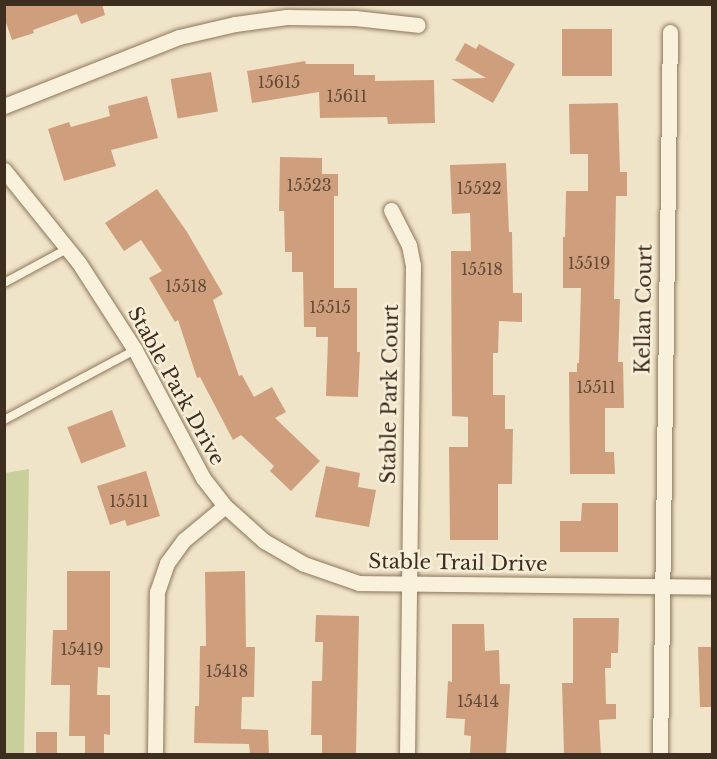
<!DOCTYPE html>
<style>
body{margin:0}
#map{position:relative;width:717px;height:759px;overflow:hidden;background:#f0e4c8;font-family:"Libre Baskerville",serif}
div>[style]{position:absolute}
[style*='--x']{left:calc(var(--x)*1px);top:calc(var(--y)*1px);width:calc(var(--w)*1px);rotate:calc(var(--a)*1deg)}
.green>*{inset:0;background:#c9cf9b}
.building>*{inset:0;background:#cf9f7d;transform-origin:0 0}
.roads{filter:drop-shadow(0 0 2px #8d765c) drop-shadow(0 0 2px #8d765c)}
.service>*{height:8px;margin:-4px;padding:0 4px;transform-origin:4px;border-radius:4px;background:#faf1dc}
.minor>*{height:15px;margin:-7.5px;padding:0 7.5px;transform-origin:7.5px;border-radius:7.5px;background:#faf1dc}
span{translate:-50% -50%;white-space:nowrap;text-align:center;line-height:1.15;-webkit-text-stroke:5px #f7eed8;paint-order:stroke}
.number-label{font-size:16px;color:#624a37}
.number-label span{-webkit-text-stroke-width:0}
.street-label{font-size:20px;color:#3d2e20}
.frame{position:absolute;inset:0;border:6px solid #3d2e20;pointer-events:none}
</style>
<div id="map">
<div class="green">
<i style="clip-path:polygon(29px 469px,24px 754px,5px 754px,5px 473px)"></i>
</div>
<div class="building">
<i style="clip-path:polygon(13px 4px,102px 4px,105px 15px,81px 24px,77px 14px,33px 30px,34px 33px,12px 40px,4px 17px,4px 7px)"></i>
<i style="left:612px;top:29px;width:47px;height:50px;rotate:90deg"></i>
<i style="clip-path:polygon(465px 43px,476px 49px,479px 44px,515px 64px,493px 103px,451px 79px,486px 78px,455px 60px)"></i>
<i style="clip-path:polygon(305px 61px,306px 64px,354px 64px,354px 75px,375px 75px,375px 81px,434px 80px,435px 123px,388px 124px,387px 117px,320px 118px,319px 92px,252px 103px,247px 71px)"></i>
<i style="left:211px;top:72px;width:40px;height:41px;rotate:80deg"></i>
<i style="clip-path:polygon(147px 96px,158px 138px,111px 150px,116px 166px,64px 181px,48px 129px,69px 122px,71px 127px,110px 116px,108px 106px)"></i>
<i style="clip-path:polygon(618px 103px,620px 172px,627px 172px,627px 196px,616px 196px,614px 299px,620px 299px,618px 362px,623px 362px,624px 408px,605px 408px,605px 452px,614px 452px,615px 474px,570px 474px,569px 372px,577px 372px,577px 363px,579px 363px,581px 288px,563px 288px,563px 237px,565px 237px,566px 191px,588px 191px,588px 154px,570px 154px,569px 104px)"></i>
<i style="clip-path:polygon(280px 157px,322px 158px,322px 174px,338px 174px,338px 196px,334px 196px,334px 288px,357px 288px,357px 352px,360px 352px,358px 397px,326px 396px,328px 337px,316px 337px,316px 327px,304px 327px,303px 272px,292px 272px,292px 252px,285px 252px,284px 211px,279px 211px)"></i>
<i style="clip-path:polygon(506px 163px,509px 232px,512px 232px,513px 293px,522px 293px,522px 322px,499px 321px,498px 353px,493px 353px,493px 395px,505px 395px,505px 429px,513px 429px,512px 484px,498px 484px,498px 540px,450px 540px,449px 447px,468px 447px,468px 417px,452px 416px,451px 251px,471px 251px,470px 213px,452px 214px,450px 165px)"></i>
<i style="clip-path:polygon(157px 189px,187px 232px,223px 294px,213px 300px,239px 376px,242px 375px,254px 397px,272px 387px,286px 412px,275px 418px,320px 461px,291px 491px,270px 471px,274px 466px,241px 435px,233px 440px,200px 377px,197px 378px,178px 320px,175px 322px,149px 278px,162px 271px,141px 240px,124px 251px,105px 223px)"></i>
<i style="left:112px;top:410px;width:39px;height:48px;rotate:69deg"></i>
<i style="clip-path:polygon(326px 466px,360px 473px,358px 487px,376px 490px,369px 527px,315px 517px)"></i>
<i style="clip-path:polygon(146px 471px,160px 516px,127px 526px,125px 520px,110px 525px,97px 486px)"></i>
<i style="clip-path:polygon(582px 503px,618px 503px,618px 552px,560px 552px,560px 521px,581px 521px)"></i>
<i style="clip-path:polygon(67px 571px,110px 571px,110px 668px,98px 667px,97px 695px,110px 695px,110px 735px,104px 734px,104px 753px,85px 753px,85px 736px,69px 736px,70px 685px,51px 685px,53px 630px,67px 630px)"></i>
<i style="clip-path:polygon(245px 571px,246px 647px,255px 647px,254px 697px,242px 697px,241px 729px,268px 730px,269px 754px,250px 754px,249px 744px,194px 743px,195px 706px,199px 706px,200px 646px,206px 646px,205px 572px)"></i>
<i style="clip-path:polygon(316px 615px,359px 616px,356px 754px,322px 754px,322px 735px,311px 735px,312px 681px,322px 681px,323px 642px,315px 642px)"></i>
<i style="clip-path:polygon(573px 618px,619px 618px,618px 653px,611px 653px,611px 668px,605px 668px,606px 704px,616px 704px,616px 719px,599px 720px,601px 754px,564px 754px,562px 683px,573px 683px)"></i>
<i style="clip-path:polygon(452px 624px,484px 624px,485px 651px,499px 650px,500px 684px,510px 684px,506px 754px,470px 754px,471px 736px,464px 735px,465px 719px,446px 718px,448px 681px,452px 682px)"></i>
<i style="clip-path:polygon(698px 647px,712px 647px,712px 707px,700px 707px)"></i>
<i style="left:36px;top:732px;width:21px;height:21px"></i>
</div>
<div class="roads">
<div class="service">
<i style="--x:4;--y:283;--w:72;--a:-28.4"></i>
<i style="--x:4;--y:420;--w:149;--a:-28.1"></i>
</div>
<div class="minor">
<i style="--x:4;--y:106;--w:188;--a:-21.5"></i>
<i style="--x:179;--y:37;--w:57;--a:-13.1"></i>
<i style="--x:235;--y:24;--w:52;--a:-7.7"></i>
<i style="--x:287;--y:17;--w:68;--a:0.8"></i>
<i style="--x:355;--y:18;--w:63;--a:6.3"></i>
<i style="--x:4;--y:170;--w:119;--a:51.1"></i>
<i style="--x:79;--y:263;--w:103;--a:57.2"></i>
<i style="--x:135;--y:350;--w:145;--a:62"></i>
<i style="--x:203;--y:478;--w:36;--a:52"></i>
<i style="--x:225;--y:506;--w:52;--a:41.9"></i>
<i style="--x:264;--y:541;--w:46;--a:29.9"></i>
<i style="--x:304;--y:564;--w:58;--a:19.1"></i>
<i style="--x:359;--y:583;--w:353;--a:0.6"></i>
<i style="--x:391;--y:210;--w:39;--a:63"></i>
<i style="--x:409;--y:245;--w:20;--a:79"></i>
<i style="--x:413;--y:265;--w:489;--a:90.7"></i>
<i style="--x:155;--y:754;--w:162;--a:-89.3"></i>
<i style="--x:157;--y:592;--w:31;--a:-71"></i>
<i style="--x:167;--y:563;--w:29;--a:-54"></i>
<i style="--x:184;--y:540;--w:53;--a:-39.7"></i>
<i style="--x:660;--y:754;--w:722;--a:-89.21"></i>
</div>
</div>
<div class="number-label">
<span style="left:279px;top:82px">15615</span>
<span style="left:347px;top:96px">15611</span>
<span style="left:309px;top:185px">15523</span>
<span style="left:479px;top:188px">15522</span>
<span style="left:589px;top:263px">15519</span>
<span style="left:482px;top:269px">15518</span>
<span style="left:186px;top:286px">15518</span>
<span style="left:330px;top:307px">15515</span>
<span style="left:596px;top:387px">15511</span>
<span style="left:129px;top:501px">15511</span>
<span style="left:82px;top:649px">15419</span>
<span style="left:227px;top:671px">15418</span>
<span style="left:478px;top:701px">15414</span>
</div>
<div class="street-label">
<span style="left:644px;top:309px;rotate:-89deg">Kellan Court</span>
<span style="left:176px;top:386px;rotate:61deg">Stable Park Drive</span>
<span style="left:390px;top:394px;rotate:-89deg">Stable Park Court</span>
<span style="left:458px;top:563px;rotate:1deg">Stable Trail Drive</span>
</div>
<div class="frame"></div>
</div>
